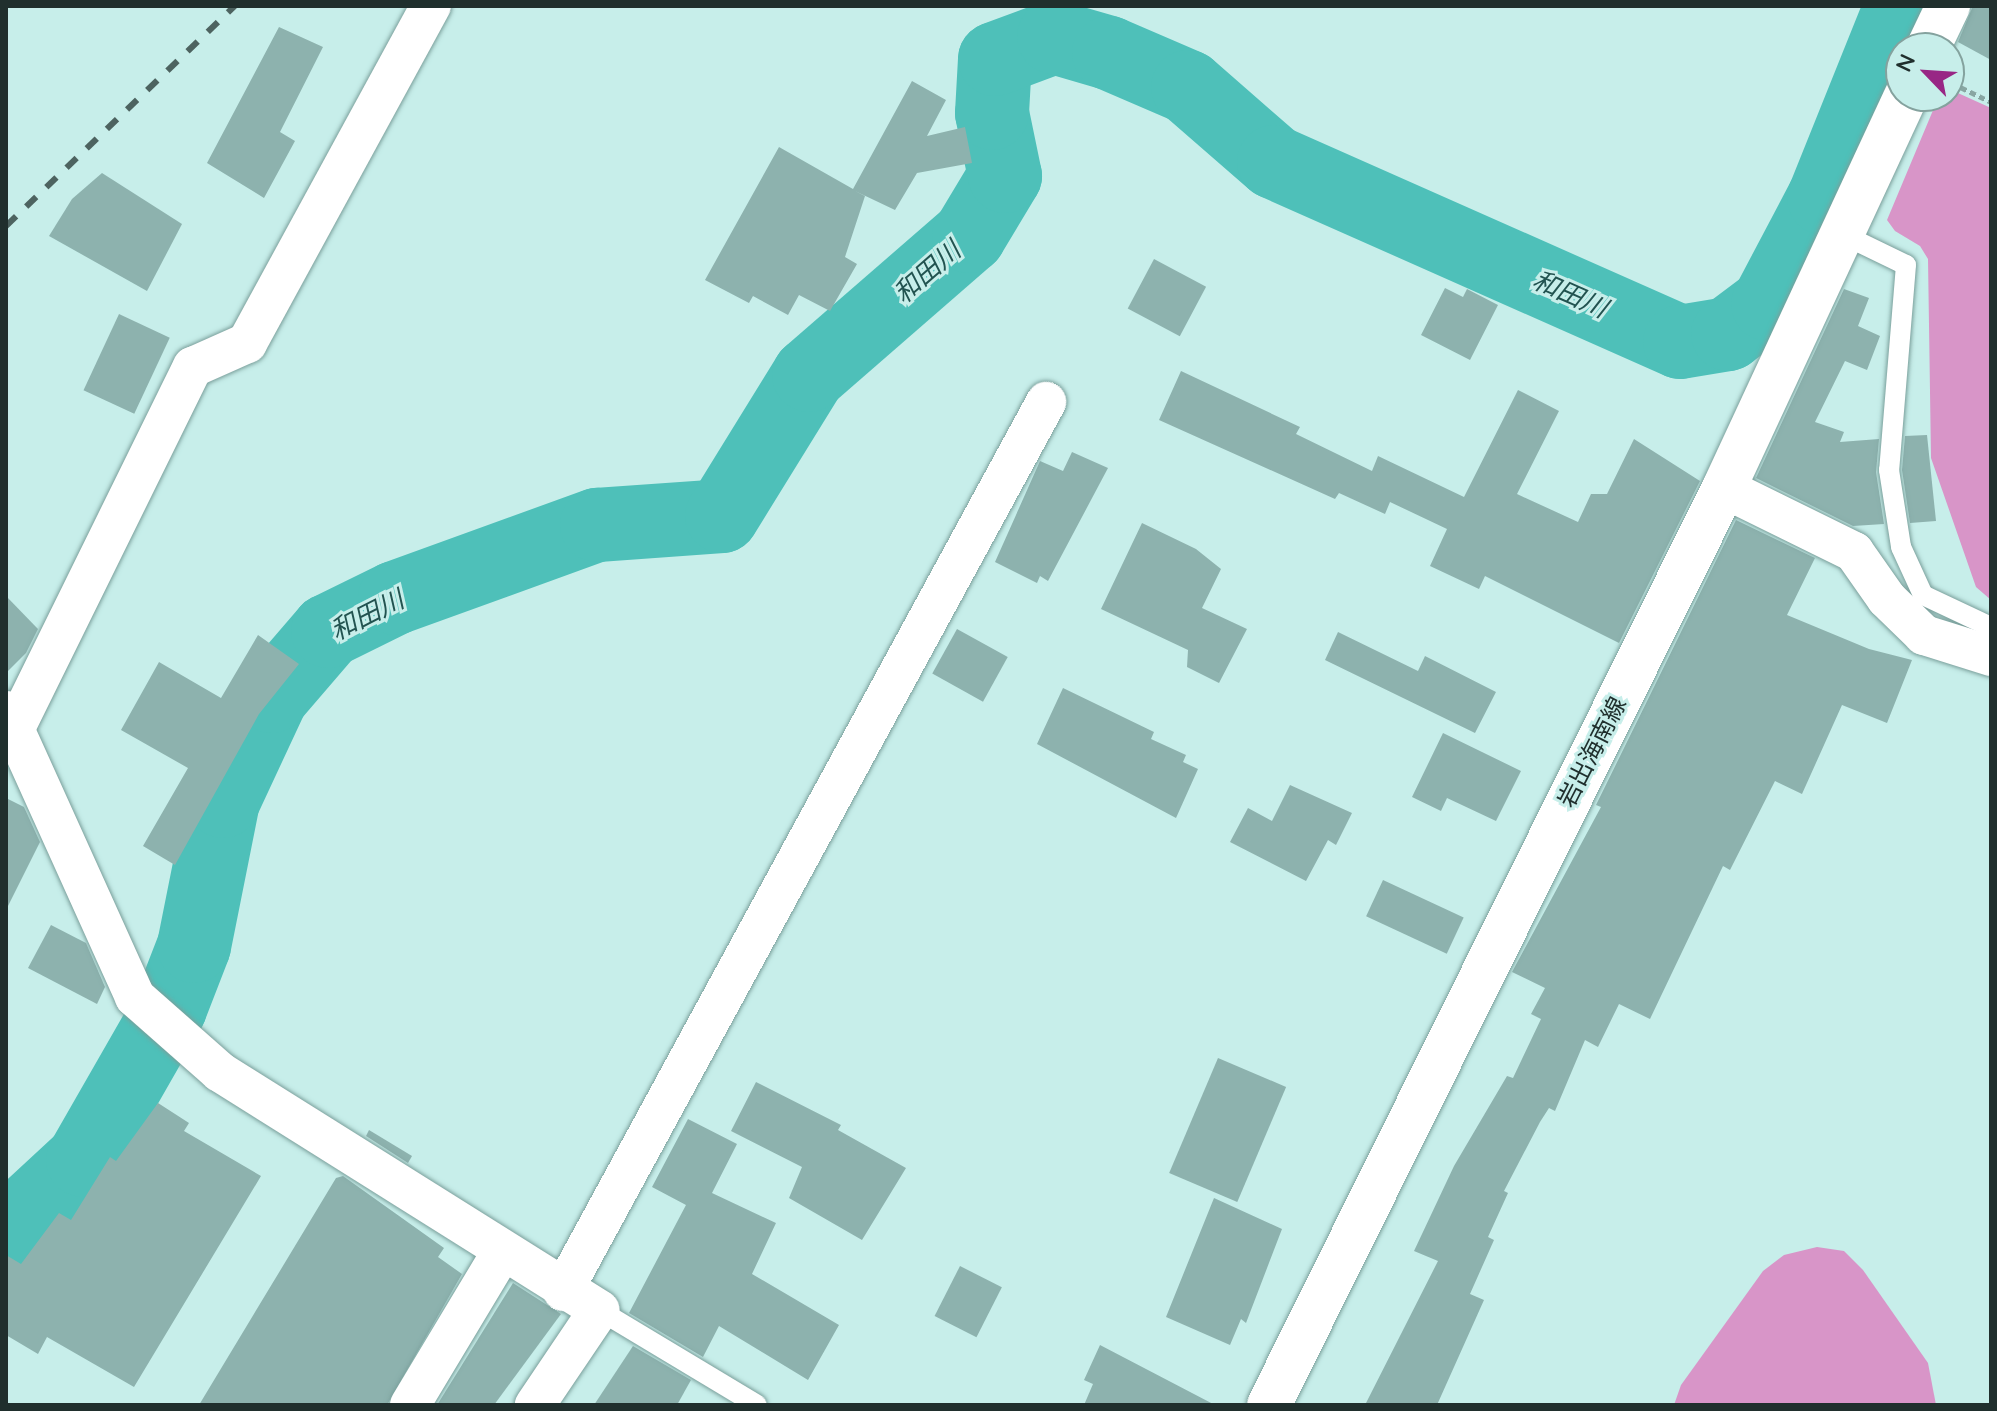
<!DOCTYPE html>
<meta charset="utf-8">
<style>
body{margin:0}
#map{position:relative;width:1997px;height:1411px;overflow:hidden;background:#c7eeea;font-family:Quicksand,"Noto Sans JP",sans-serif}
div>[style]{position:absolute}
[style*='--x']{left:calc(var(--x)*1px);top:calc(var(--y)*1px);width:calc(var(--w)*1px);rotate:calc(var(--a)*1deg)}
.forest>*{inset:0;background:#d895c8}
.river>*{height:74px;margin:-37px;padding:0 37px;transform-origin:37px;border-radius:37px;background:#4ec0b9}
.building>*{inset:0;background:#8db2ae;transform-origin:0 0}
.path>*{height:5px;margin-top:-2.5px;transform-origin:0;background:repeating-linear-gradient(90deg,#88a6a2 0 6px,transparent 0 10px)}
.roads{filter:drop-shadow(0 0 2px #7a9f9b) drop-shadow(0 0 2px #7a9f9b)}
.service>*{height:20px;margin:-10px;padding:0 10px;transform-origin:10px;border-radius:10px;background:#fff}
.minor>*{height:40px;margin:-20px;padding:0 20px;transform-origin:20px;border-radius:20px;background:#fff}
.primary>*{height:44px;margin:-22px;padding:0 22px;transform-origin:22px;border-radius:22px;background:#fff}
.rail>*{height:6px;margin-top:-3px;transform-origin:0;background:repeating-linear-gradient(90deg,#4d6360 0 14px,transparent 0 28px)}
span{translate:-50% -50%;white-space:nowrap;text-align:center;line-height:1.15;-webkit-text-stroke:6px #c7eeea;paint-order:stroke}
.street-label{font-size:24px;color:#202f2d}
.water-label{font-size:26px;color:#225350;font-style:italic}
.frame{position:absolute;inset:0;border:8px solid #202f2d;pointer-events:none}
.north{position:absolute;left:1885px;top:32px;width:80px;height:80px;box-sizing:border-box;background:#c7eeea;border:2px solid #84a29e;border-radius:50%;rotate:295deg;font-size:22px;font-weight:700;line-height:32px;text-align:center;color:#202f2d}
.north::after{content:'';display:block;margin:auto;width:28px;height:36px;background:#982785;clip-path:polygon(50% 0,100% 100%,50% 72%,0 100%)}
</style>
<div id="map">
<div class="forest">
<i style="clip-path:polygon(1949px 89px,1991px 108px,1991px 600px,1976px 587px,1931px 458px,1928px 259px,1920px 246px,1895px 231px,1887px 220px,1939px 96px,1949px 96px)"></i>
<i style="clip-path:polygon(1817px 1247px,1844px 1251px,1863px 1270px,1928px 1363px,1936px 1405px,1674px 1405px,1681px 1385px,1763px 1271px,1784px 1255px)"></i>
</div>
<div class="river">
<i style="--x:6;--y:1231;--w:105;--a:-42.7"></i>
<i style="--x:83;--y:1160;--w:175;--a:-60.2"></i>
<i style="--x:170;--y:1008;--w:66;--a:-68.8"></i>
<i style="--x:194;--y:946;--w:148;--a:-78.7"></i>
<i style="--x:223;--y:801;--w:116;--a:-65"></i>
<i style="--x:272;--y:696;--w:86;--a:-49.3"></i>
<i style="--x:328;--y:631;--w:75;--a:-26.2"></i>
<i style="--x:395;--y:598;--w:215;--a:-19.9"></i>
<i style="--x:597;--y:525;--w:125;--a:-4.1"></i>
<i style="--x:722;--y:516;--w:166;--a:-58.3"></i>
<i style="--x:809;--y:375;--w:212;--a:-41"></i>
<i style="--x:969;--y:236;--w:70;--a:-59"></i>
<i style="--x:1005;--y:176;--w:64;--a:-101.7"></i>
<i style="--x:992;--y:113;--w:54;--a:-86.8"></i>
<i style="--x:995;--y:59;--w:63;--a:-20.4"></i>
<i style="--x:1054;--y:37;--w:57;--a:16.2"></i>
<i style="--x:1109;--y:53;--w:86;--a:23.3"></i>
<i style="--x:1188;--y:87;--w:114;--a:41.1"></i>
<i style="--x:1274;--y:162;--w:444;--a:23.9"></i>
<i style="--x:1680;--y:342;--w:49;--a:-9.5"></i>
<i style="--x:1728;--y:334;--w:50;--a:-36.9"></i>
<i style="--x:1768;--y:304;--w:120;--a:-62.2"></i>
<i style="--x:1824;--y:198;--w:207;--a:-68.1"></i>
</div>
<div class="building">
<i style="clip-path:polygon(1973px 6px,1991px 6px,1991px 60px,1958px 42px)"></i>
<i style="clip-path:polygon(279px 27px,323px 47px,280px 132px,295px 141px,264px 198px,207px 163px)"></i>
<i style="clip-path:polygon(912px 81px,946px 100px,927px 136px,965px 127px,972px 163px,917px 173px,895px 210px,855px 191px,865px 196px,845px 257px,857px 264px,830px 311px,799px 295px,788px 315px,753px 296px,749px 303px,705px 280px,779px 147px,853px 189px)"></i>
<i style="clip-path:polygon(102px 173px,182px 224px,147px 291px,49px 236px,72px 199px)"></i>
<i style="left:1154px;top:259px;width:59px;height:56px;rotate:28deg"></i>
<i style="clip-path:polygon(1445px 288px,1463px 297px,1467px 289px,1498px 305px,1470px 360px,1421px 335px)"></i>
<i style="clip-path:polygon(1844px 289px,1869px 298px,1858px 326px,1880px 336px,1867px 370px,1845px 361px,1815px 422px,1844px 432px,1840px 442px,1879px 439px,1876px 472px,1884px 524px,1853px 526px,1756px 478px)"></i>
<i style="left:119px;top:314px;width:56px;height:84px;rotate:25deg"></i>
<i style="clip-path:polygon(1181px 371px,1300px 427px,1296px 434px,1372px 471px,1378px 456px,1464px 497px,1518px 390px,1559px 411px,1517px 494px,1578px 522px,1591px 494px,1607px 494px,1634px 439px,1700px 481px,1619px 643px,1485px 576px,1479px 589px,1430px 566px,1447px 529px,1390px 502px,1385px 514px,1339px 493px,1335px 499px,1159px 420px)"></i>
<i style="clip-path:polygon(1927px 435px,1936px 521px,1910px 523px,1902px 470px,1905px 436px)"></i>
<i style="clip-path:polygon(1072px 452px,1108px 468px,1048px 581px,1040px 576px,1037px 583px,995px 562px,1040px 461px,1063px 471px)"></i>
<i style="clip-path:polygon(1736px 520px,1815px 558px,1787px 615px,1869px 649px,1912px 660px,1887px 723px,1842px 705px,1802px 794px,1775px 781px,1730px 870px,1723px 866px,1650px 1019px,1619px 1004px,1598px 1047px,1585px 1040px,1555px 1111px,1549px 1108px,1540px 1122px,1504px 1191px,1508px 1193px,1488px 1237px,1494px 1240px,1470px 1294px,1484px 1300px,1437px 1405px,1365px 1405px,1438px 1261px,1414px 1251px,1454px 1166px,1507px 1076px,1513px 1078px,1541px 1019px,1531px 1014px,1545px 988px,1512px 972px,1601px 807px,1596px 805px)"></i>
<i style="clip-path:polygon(1142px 523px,1196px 549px,1221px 569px,1202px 608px,1247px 629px,1219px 683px,1187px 667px,1188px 650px,1101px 609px)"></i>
<i style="clip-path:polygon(6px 596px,38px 629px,26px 653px,6px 673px)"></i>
<i style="left:957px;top:629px;width:58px;height:51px;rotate:29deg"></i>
<i style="clip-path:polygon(1338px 632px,1418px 671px,1425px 656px,1496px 692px,1475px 733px,1325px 660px)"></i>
<i style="clip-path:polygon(258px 635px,299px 664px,259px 714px,175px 865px,143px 846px,188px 768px,121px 730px,159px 662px,221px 698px)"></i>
<i style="clip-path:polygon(1063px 688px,1154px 732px,1151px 739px,1186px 755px,1183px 762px,1198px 769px,1176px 818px,1037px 744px)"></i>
<i style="clip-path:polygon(1443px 733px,1521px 771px,1496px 821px,1447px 798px,1441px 811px,1412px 797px)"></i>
<i style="clip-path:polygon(1290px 785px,1352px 813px,1336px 845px,1328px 840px,1306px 881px,1230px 842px,1248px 808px,1272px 821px)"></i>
<i style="clip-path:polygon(6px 798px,24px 807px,40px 842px,6px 910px)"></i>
<i style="left:1383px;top:880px;width:89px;height:40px;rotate:25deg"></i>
<i style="clip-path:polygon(51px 925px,86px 943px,105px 987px,97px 1004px,28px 968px)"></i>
<i style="left:1218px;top:1058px;width:74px;height:125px;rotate:23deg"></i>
<i style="clip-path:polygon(756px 1082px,841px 1125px,838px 1130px,906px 1168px,862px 1240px,789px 1198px,802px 1167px,731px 1131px)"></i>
<i style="clip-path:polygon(158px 1103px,189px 1123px,184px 1131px,261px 1176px,134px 1387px,47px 1337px,38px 1354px,6px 1335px,6px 1255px,21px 1264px,59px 1213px,71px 1220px,110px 1157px,116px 1161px)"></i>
<i style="clip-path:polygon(688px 1119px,737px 1144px,712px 1193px,776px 1223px,752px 1274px,839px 1325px,808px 1380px,719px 1326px,703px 1357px,629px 1313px,686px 1205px,652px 1187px)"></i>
<i style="clip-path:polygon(369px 1130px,412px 1156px,408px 1163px,366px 1136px)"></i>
<i style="clip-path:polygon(343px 1176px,444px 1248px,438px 1257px,462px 1274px,387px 1405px,199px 1405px,336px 1178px)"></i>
<i style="clip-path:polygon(1214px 1198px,1282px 1229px,1246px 1323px,1241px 1319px,1230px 1345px,1166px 1317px)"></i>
<i style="left:960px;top:1266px;width:47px;height:56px;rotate:27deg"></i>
<i style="clip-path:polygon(513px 1283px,561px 1314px,494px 1405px,437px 1405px)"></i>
<i style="clip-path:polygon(1100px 1345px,1215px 1405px,1084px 1405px,1093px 1384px,1084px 1380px)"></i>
<i style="clip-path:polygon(633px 1346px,691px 1380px,677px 1405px,594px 1405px)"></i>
</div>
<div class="path">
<i style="--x:1952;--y:83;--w:43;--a:26"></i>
</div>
<div class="roads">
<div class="service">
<i style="--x:1842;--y:234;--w:71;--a:25.8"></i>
<i style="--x:1906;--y:265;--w:206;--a:94.7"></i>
<i style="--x:1889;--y:470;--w:78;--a:81.1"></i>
<i style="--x:1901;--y:547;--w:53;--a:65.4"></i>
<i style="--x:1923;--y:595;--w:75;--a:25.2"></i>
<i style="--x:599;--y:1310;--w:184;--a:31"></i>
</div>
<div class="minor">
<i style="--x:1724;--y:488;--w:145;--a:26.2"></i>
<i style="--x:1854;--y:552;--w:57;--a:54.9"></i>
<i style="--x:1887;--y:599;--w:52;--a:44.2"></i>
<i style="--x:1924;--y:635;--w:70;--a:17.4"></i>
<i style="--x:6;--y:711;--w:314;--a:65.7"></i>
<i style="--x:135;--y:997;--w:113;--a:41.4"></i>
<i style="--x:220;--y:1072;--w:448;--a:32.1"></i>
<i style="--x:599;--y:1310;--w:115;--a:124"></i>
<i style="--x:14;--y:730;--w:405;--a:-63.8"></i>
<i style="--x:193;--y:367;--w:59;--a:-24"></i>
<i style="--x:247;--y:343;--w:384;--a:-61.4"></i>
<i style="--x:563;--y:1291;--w:1012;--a:-61.48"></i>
<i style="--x:410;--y:1405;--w:179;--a:-59"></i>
</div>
<div class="primary">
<i style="--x:1928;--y:48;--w:47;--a:-64.5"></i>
<i style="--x:1269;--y:1405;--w:1024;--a:-63.61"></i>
<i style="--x:1724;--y:488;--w:432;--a:-65.1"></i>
</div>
</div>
<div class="rail">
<i style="--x:6;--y:226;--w:318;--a:-43.9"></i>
</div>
<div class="street-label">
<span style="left:1592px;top:752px;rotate:-63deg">岩出海南線</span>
</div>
<div class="water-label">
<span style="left:927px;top:272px;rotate:-41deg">和田川</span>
<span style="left:1570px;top:294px;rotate:24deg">和田川</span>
<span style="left:367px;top:615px;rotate:-27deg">和田川</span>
</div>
<div class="frame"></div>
<div class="north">N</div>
</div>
